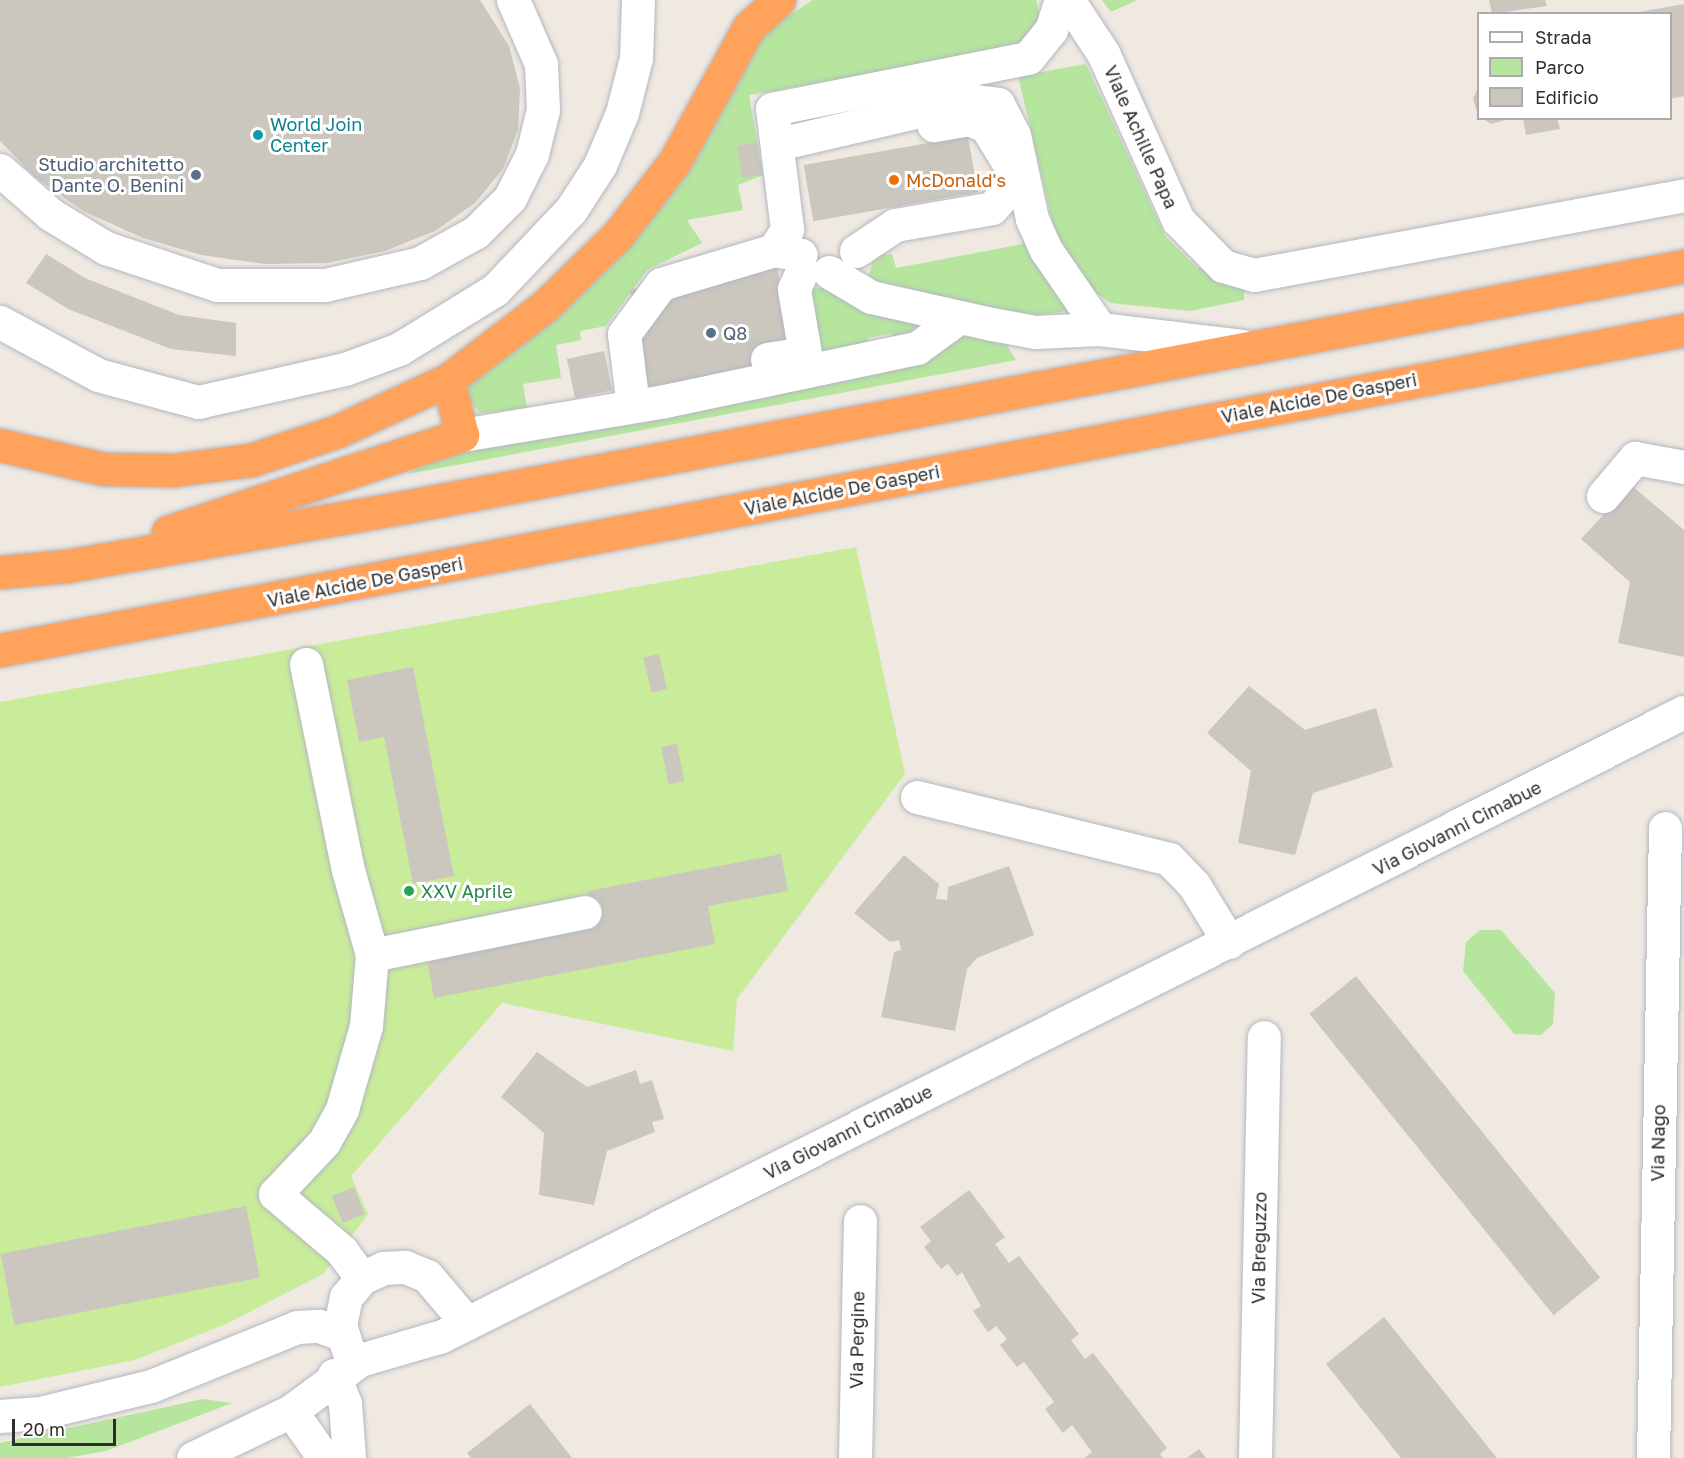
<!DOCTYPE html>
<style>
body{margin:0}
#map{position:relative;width:1684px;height:1458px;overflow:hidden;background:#efe9e1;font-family:"Golos Text",sans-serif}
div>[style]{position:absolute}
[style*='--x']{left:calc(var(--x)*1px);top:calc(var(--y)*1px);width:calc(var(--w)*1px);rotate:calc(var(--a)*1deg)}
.green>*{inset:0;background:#b6e59e}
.pitch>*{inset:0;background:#c9ec9a}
.building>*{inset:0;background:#cbc7bf;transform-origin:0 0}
.roads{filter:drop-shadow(0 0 2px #b4b7c1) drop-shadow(0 0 2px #b4b7c1)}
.minor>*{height:33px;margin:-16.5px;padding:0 16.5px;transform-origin:16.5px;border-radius:16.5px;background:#fff}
.highway>*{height:33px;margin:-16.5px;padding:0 16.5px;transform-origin:16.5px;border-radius:16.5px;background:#ffa35c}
.dots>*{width:16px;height:16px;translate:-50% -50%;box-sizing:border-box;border:3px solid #fff;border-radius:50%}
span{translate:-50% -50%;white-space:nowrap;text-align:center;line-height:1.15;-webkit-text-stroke:6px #fff;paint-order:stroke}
.culture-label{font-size:18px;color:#0d838f}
.left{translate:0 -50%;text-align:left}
.street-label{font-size:18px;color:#2e2e2e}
.service-label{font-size:18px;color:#4e5e75}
.right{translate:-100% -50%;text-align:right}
.food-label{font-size:18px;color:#c56008}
.leisure-label{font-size:18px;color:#27864d}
.legend{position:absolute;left:1477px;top:12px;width:195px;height:108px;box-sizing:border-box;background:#fff;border:2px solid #ababab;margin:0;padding:8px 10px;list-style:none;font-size:18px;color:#2e2e2e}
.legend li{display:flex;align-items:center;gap:12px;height:30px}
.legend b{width:30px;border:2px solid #ababab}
.scale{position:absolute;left:12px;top:1419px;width:104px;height:27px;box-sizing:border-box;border:3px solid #2e2e2e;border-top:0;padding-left:8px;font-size:18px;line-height:21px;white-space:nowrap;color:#2e2e2e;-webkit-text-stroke:4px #fff;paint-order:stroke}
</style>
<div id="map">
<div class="green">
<i style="clip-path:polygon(813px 0,1036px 0,1041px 20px,1031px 45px,749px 95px,763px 175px,738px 185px,743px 210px,687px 220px,702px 243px,647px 270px,606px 326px,580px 331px,581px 340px,556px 345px,561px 378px,523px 384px,527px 408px,480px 413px,468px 398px,467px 378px,516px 340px,760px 34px)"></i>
<i style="clip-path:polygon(1102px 0,1137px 0,1111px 12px)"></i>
<i style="clip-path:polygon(1086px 64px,1165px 236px,1197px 267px,1245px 284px,1244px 300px,1190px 311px,1110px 303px,1082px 282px,1055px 233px,1018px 76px)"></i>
<i style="clip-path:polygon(1021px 231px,1068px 311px,1028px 317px,868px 279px,874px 256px,892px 254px,896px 268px,1023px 244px)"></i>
<i style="clip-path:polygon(807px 288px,826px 288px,916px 322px,915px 333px,892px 340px,891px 333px,868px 338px,869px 345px,815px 355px)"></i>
<i style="clip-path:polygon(981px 332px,1003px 339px,1016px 360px,408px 474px,437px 452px)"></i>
<i style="clip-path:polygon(1480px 930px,1501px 930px,1555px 993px,1553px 1024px,1541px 1035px,1514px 1034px,1463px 971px,1466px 942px)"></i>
<i style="clip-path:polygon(203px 1399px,232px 1403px,106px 1451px,66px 1458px,0 1458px,0 1443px)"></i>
</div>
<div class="pitch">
<i style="clip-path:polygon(856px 547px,905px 774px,737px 999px,733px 1051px,502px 1003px,351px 1176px,368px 1214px,323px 1274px,226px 1324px,135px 1360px,0 1387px,0 702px)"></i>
</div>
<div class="building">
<i style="clip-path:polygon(0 0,480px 0,509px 46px,520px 88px,518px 130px,503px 169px,475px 203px,435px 231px,385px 251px,327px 263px,265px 264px,201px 255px,143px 238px,83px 211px,35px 177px,0 141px)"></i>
<i style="clip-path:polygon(1489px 0,1545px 0,1547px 6px,1492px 14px)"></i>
<i style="clip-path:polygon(1684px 4px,1684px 96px,1670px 99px,1670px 14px,1639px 12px)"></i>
<i style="clip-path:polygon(1478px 88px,1478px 116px,1473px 98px)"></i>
<i style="clip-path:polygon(1482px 118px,1510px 118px,1510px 119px,1491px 124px)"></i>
<i style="clip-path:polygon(1523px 118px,1557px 118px,1560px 129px,1526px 135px)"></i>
<i style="left:968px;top:136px;width:57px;height:167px;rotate:80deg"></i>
<i style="left:756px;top:142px;width:33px;height:20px;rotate:79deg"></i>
<i style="clip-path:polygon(46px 254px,85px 278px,179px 315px,236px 323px,236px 356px,171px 349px,68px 309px,26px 283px)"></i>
<i style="left:776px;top:261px;width:107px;height:149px;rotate:79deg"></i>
<i style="left:604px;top:351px;width:40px;height:38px;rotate:78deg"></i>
<i style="clip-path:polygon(1631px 485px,1684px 530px,1684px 657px,1618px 643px,1630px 582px,1581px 539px)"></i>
<i style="left:659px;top:654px;width:36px;height:16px;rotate:77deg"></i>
<i style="clip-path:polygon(413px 667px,454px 876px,413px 884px,384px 737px,359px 742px,347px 680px)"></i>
<i style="clip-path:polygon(1249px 686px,1305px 730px,1376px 708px,1393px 767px,1313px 793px,1295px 855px,1238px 843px,1251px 771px,1207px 733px)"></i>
<i style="left:677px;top:744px;width:38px;height:16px;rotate:79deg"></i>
<i style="clip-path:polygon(781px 854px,788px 891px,708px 906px,715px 944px,434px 998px,427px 961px,596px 928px,588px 891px)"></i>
<i style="clip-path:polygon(904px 855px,939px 884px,936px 899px,947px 900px,948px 887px,1009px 866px,1034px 935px,977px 958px,967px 969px,955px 1031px,881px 1017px,894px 952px,901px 950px,899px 940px,890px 942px,854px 913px)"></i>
<i style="left:1356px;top:976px;width:388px;height:60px;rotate:51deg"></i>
<i style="clip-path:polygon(537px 1052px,587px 1087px,636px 1070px,640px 1084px,652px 1080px,664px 1119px,652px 1122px,655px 1132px,607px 1151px,594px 1205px,539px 1195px,544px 1133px,501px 1097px)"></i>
<i style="left:354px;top:1187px;width:29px;height:24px;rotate:68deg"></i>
<i style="clip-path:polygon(969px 1190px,1005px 1237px,995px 1244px,1009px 1263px,1019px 1256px,1079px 1334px,1071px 1340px,1085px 1359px,1093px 1353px,1167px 1448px,1160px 1454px,1163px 1458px,1084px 1458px,1092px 1452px,1072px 1425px,1063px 1433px,1045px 1409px,1054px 1402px,1024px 1362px,1017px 1367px,1000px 1345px,1007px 1339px,996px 1326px,988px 1332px,973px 1311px,981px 1306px,962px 1272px,957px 1276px,948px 1264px,941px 1269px,924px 1247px,931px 1241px,920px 1227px)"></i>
<i style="left:246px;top:1206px;width:73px;height:250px;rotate:79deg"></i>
<i style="clip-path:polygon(1384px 1317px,1497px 1458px,1401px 1458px,1326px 1364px)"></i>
<i style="clip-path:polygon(530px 1404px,572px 1458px,471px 1458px,467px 1453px)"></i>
<i style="clip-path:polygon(1199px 1449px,1206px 1458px,1187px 1458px)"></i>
</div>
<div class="roads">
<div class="minor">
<i style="--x:1068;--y:0;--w:64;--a:56.6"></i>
<i style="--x:1103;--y:53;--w:183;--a:65.8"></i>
<i style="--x:1178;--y:220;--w:64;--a:45.6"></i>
<i style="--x:1223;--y:266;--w:32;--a:16"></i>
<i style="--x:1254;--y:275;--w:437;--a:-10.5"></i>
<i style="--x:778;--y:144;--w:194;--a:-13.1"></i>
<i style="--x:967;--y:100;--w:31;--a:7"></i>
<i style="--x:998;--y:104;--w:35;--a:63"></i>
<i style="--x:1014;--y:135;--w:86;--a:77.9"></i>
<i style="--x:1032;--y:219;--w:34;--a:66"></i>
<i style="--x:1046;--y:250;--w:96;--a:55.6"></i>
<i style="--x:0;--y:170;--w:67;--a:41.3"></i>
<i style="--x:50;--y:214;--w:66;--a:31.3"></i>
<i style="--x:106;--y:248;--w:117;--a:18.4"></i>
<i style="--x:217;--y:285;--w:108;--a:0"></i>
<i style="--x:325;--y:285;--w:98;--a:-13"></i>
<i style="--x:420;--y:263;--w:64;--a:-29"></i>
<i style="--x:476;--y:232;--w:48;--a:-45"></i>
<i style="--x:510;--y:198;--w:49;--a:-63.4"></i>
<i style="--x:532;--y:154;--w:45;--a:-76"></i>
<i style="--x:543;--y:110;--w:46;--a:-92.5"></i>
<i style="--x:541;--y:64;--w:70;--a:-113.6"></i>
<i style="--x:774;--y:250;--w:25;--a:-58"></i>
<i style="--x:787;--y:229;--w:121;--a:-97.1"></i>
<i style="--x:772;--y:109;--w:261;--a:-11.3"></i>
<i style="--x:1028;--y:58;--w:36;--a:-51"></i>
<i style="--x:1051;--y:30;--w:32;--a:-72"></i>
<i style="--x:856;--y:251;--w:47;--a:-33.7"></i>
<i style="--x:895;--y:225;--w:98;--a:-9.9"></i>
<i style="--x:992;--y:208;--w:29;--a:-49"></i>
<i style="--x:1011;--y:186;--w:19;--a:-90"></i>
<i style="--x:1011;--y:167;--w:48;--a:-121.4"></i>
<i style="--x:986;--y:126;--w:18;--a:-158"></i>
<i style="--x:969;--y:119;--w:36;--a:170"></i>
<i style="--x:829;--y:272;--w:49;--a:30.8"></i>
<i style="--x:871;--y:297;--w:124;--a:12.6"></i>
<i style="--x:992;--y:324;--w:44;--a:10.5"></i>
<i style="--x:1035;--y:332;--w:65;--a:-2.6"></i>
<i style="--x:1100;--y:329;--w:143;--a:6.8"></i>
<i style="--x:0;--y:322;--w:111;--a:28.4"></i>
<i style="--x:98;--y:375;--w:104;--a:15.1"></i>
<i style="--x:198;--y:402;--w:151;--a:-12.7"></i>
<i style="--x:345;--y:369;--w:58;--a:-20.3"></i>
<i style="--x:399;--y:349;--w:113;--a:-31.6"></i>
<i style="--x:495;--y:290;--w:110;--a:-46.5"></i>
<i style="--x:571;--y:210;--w:54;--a:-57.2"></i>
<i style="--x:600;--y:165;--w:56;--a:-67.1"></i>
<i style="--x:622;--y:113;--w:57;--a:-75.7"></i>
<i style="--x:636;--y:58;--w:58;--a:-88"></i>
<i style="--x:767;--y:359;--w:38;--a:-9"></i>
<i style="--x:805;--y:353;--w:65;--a:-99.8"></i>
<i style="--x:794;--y:289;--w:20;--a:-66"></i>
<i style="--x:633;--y:406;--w:73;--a:-97.1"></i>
<i style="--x:624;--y:334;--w:62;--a:-53.5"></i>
<i style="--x:661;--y:284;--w:118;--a:-16.7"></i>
<i style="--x:774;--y:250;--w:27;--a:10"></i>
<i style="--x:462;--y:435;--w:201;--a:-9.5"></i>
<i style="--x:660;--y:402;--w:263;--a:-11.9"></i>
<i style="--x:917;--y:348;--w:51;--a:-36.2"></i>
<i style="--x:1603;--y:496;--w:50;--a:-49.9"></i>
<i style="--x:1635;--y:458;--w:50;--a:10.4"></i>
<i style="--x:306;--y:664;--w:210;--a:78.5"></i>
<i style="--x:348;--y:870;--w:88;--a:74.2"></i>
<i style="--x:917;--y:797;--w:260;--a:13.8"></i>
<i style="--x:1169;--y:859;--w:36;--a:46"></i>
<i style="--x:1194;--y:885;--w:67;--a:58.4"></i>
<i style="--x:362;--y:1278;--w:34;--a:-127"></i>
<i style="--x:342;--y:1251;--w:88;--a:-139.6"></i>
<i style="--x:275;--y:1194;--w:71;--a:-46.7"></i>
<i style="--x:324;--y:1142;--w:38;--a:-61"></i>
<i style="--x:342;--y:1109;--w:86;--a:-73.9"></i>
<i style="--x:366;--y:1026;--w:71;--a:-85.2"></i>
<i style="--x:372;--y:955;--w:217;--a:-11.4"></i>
<i style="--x:349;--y:1353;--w:29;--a:-108"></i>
<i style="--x:340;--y:1325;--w:29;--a:-78"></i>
<i style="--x:346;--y:1297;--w:25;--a:-50"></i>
<i style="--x:362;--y:1278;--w:23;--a:-25"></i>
<i style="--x:383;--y:1268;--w:22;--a:-3"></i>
<i style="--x:405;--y:1267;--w:24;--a:22"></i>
<i style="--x:427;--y:1276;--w:62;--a:49.6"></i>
<i style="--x:334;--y:1375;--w:30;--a:69"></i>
<i style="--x:345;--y:1403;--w:55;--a:85.8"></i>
<i style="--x:291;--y:1411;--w:57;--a:54.9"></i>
<i style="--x:0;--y:1416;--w:40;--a:-4.3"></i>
<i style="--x:40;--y:1413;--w:114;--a:-13.7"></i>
<i style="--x:151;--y:1386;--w:157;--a:-22"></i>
<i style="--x:297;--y:1327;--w:22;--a:-3"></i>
<i style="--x:319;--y:1326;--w:23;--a:20"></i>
<i style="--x:193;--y:1458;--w:109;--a:-25.6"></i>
<i style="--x:291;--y:1411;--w:86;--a:-36.5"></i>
<i style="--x:360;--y:1360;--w:85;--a:-16.3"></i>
<i style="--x:442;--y:1336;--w:1390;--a:-26.68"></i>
<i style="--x:855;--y:1458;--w:237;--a:-88.8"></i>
<i style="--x:1255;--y:1458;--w:421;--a:-88.8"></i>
<i style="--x:1653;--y:1458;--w:630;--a:-88.91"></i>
</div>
<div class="highway">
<i style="--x:0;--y:445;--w:107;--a:13"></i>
<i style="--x:104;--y:469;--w:70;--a:0.8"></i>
<i style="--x:174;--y:470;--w:78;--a:-7.4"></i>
<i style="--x:251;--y:460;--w:92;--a:-18.4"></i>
<i style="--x:338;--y:431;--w:121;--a:-24.9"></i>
<i style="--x:448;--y:380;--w:123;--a:-37.4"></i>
<i style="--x:546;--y:305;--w:100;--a:-44.2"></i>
<i style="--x:618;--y:235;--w:93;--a:-52.4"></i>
<i style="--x:675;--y:161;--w:153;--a:-61.1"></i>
<i style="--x:749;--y:27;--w:40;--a:-42"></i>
<i style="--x:168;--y:532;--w:310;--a:-18.3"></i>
<i style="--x:462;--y:435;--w:57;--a:-104.3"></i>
<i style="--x:0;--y:572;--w:67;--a:-5.1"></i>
<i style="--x:67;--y:566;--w:343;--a:-9.9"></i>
<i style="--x:405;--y:507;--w:1302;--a:-10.67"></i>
<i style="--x:0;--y:650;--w:1714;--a:-10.76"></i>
</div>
</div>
<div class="dots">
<i style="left:258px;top:135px;background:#0f9aa8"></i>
<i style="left:196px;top:175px;background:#5c6f8a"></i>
<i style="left:894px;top:180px;background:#e8710a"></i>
<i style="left:711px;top:333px;background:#5c6f8a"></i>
<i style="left:409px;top:891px;background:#2e9e5b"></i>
</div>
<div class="culture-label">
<span class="left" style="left:270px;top:135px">World Join<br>Center</span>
</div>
<div class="street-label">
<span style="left:1141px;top:137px;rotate:66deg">Viale Achille Papa</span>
<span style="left:1319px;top:398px;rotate:-11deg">Viale Alcide De Gasperi</span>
<span style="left:842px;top:490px;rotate:-11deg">Viale Alcide De Gasperi</span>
<span style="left:365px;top:582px;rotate:-11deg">Viale Alcide De Gasperi</span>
<span style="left:1457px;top:828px;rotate:-27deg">Via Giovanni Cimabue</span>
<span style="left:848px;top:1132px;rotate:-27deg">Via Giovanni Cimabue</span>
<span style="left:1658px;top:1143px;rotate:-89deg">Via Nago</span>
<span style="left:1259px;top:1248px;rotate:-89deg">Via Breguzzo</span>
<span style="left:857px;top:1340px;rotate:-89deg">Via Pergine</span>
</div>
<div class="service-label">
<span class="right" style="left:184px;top:175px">Studio architetto<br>Dante O. Benini</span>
<span class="left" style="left:723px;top:333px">Q8</span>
</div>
<div class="food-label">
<span class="left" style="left:906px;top:180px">McDonald's</span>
</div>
<div class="leisure-label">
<span class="left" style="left:421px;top:891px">XXV Aprile</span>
</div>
<ul class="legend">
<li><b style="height:8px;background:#fff"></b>Strada</li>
<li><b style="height:16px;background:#b6e59e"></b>Parco</li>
<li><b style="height:16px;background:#cbc7bf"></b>Edificio</li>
</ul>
<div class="scale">20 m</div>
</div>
